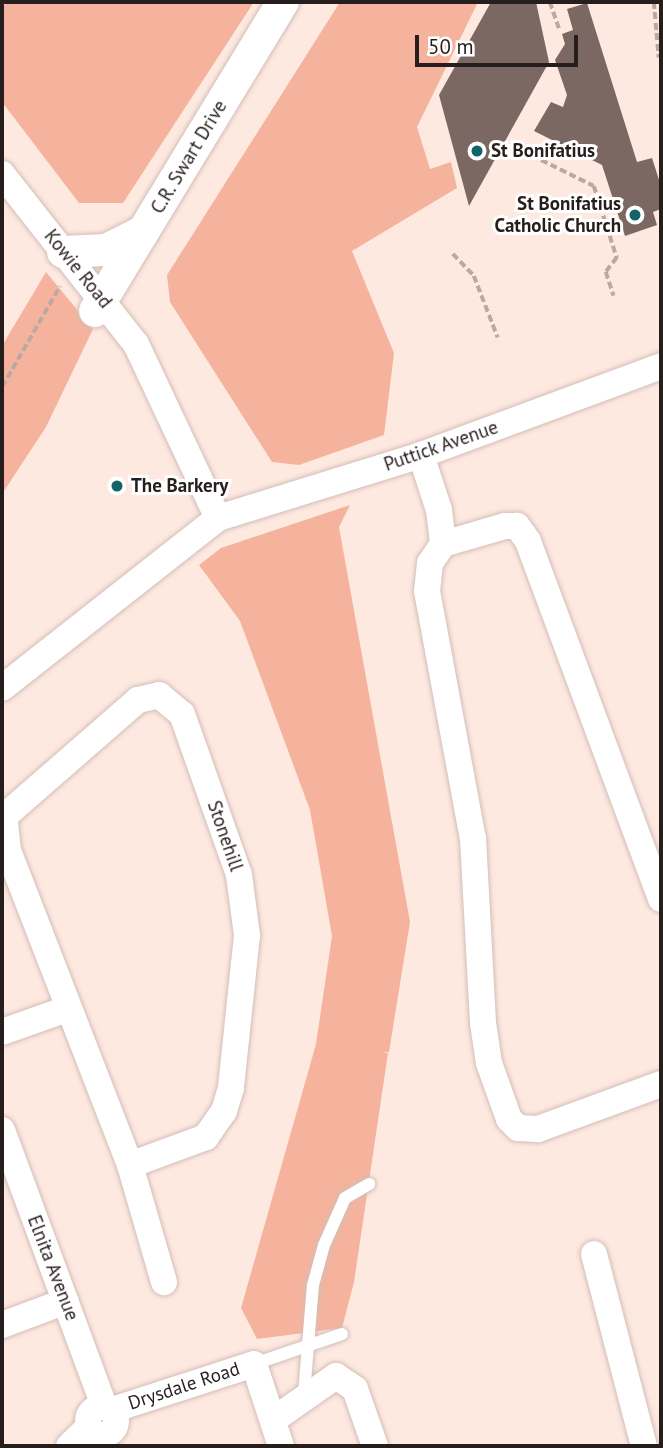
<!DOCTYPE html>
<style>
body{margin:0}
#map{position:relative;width:663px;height:1448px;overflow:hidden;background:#fee9e1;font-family:"PT Sans",sans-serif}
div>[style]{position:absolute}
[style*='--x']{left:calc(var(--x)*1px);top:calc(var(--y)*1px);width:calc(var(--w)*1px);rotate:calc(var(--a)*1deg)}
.green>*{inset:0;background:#f5b39d}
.building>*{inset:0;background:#7b6862}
.path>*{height:3.5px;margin-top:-1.75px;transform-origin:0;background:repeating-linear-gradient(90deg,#baa9a3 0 7px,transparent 0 10.5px)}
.roads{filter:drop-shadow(0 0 2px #d3beb7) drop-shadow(0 0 2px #d3beb7)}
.service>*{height:12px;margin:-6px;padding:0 6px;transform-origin:6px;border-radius:6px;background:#fff}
.minor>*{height:26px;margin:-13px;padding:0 13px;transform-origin:13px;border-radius:13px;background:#fff}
.minor>.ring{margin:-13px;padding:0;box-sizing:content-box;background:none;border:26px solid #fff;border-radius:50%}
.tertiary>*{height:32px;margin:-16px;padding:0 16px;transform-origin:16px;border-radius:16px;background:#fff}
.dots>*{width:19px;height:19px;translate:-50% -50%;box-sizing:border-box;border:4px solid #fff;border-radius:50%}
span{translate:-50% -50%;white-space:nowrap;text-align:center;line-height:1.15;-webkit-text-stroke:6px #fff;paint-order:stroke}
.poi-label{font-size:19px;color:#261e1c;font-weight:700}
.left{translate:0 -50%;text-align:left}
.right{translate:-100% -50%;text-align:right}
.street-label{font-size:19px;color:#261e1c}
.frame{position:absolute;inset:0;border:4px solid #261e1c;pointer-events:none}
.scale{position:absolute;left:415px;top:35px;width:163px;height:32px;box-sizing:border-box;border:4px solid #261e1c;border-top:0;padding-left:9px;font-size:21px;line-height:24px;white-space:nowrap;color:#261e1c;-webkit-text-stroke:5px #fff;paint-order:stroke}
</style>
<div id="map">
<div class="green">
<i style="clip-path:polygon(8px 2px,254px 2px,123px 203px,79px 203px,2px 102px,2px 7px)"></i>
<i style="clip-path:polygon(340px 2px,478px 2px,417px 127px,430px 169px,451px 162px,457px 188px,352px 251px,394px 353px,384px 435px,299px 465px,272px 462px,170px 302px,167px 275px)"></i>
<i style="clip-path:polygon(46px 272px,93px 329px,46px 427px,2px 494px,2px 346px)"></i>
<i style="clip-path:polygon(350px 505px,339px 527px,410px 922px,389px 1052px,382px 1052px,388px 1053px,354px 1282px,342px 1328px,257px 1339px,241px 1308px,316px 1044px,332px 936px,310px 810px,240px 621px,199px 565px,221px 548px)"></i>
</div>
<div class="building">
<i style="clip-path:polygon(491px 2px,536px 2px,549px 62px,469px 206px,439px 95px)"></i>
<i style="clip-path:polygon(587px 3px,637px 162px,652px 158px,661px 186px,661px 209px,653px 212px,657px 225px,625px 236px,602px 165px,534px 131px,551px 102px,563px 107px,567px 95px,555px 60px,565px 44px,562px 34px,573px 30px,567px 9px)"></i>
</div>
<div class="path">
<i style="--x:550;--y:2;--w:28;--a:71"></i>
<i style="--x:654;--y:2;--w:56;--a:84.9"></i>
<i style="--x:513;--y:146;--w:90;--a:26.3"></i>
<i style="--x:594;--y:186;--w:76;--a:72.3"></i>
<i style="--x:617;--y:258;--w:18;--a:128"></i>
<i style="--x:606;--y:272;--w:25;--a:72"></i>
<i style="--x:453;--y:254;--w:30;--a:46"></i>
<i style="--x:474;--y:276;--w:66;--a:68.8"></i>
<i style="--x:2;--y:387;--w:116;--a:-60.1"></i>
</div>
<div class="roads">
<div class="service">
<i style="--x:254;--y:1364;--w:93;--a:-18.8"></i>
<i style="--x:304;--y:1394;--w:109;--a:-85.3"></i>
<i style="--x:313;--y:1285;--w:41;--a:-74.6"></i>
<i style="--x:324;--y:1245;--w:51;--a:-65.9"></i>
<i style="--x:345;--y:1198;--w:28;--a:-30"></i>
</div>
<div class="minor">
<i style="--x:2;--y:174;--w:216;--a:51.8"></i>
<i style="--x:136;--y:344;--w:192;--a:64.8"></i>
<i style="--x:421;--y:455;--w:58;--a:71.9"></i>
<i style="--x:439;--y:510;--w:34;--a:83"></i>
<i style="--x:2;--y:688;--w:275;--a:-38.2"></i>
<i style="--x:218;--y:518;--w:213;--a:-17.2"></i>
<i style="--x:421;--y:455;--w:256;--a:-20.3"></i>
<i style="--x:159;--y:695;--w:30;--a:40"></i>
<i style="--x:182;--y:714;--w:171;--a:70.5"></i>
<i style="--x:239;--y:875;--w:61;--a:82.4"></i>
<i style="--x:247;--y:935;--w:154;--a:96"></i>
<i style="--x:231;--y:1088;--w:24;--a:107"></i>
<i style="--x:224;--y:1111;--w:32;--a:125"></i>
<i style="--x:206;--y:1137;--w:81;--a:159.8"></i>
<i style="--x:130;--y:1165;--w:337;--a:-111.2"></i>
<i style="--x:8;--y:851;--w:27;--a:-96"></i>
<i style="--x:5;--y:824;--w:9;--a:-84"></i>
<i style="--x:6;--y:815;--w:175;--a:-41.1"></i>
<i style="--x:138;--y:700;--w:22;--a:-13"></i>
<i style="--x:661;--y:899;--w:382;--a:-110.4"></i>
<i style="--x:528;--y:541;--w:19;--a:-126"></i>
<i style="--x:517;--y:526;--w:12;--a:180"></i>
<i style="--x:505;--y:526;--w:65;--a:163.8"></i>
<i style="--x:443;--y:544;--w:23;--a:124"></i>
<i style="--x:430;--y:563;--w:28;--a:96"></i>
<i style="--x:427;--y:591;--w:251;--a:79.5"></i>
<i style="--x:473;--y:838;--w:185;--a:86.9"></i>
<i style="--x:483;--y:1023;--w:40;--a:81.5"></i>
<i style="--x:489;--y:1063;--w:59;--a:70.3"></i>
<i style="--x:509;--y:1119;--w:13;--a:45"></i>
<i style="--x:518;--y:1128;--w:20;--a:3"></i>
<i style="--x:538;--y:1129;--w:131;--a:-20.1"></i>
<i style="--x:2;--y:1032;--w:69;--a:-19.5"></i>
<i style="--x:2;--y:1130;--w:294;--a:69.7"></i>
<i style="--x:130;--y:1165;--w:122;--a:73.8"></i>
<i style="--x:594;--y:1254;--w:198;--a:75.4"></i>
<i style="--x:2;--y:1325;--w:68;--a:-20.6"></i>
<i class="ring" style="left:88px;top:1407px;width:2px;height:2px"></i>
<i style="--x:112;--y:1410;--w:149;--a:-17.9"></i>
<i style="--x:254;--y:1364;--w:86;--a:71.8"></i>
<i style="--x:273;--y:1420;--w:77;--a:-34.9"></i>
<i style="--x:336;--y:1376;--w:23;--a:34"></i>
<i style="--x:355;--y:1389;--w:60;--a:70.7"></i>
<i style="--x:69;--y:1446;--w:28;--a:-44"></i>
</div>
<div class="tertiary">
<i style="--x:63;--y:252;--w:43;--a:-2.7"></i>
<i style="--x:106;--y:250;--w:42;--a:-26.6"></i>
<i style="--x:95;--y:311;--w:362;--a:-58.7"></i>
</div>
</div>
<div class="dots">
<i style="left:477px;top:151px;background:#136367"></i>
<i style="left:635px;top:215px;background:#136367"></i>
<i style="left:117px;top:486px;background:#136367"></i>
</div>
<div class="poi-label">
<span class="left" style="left:491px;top:151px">St Bonifatius</span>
<span class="right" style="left:621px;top:215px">St Bonifatius<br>Catholic Church</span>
<span class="left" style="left:131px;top:486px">The Barkery</span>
</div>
<div class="street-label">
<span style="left:189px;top:157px;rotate:-59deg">C.R. Swart Drive</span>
<span style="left:78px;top:269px;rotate:51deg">Kowie Road</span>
<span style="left:441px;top:446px;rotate:-19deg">Puttick Avenue</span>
<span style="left:225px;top:836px;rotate:71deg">Stonehill</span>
<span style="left:53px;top:1268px;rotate:69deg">Elnita Avenue</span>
<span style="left:184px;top:1386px;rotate:-18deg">Drysdale Road</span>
</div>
<div class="frame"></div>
<div class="scale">50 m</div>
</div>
